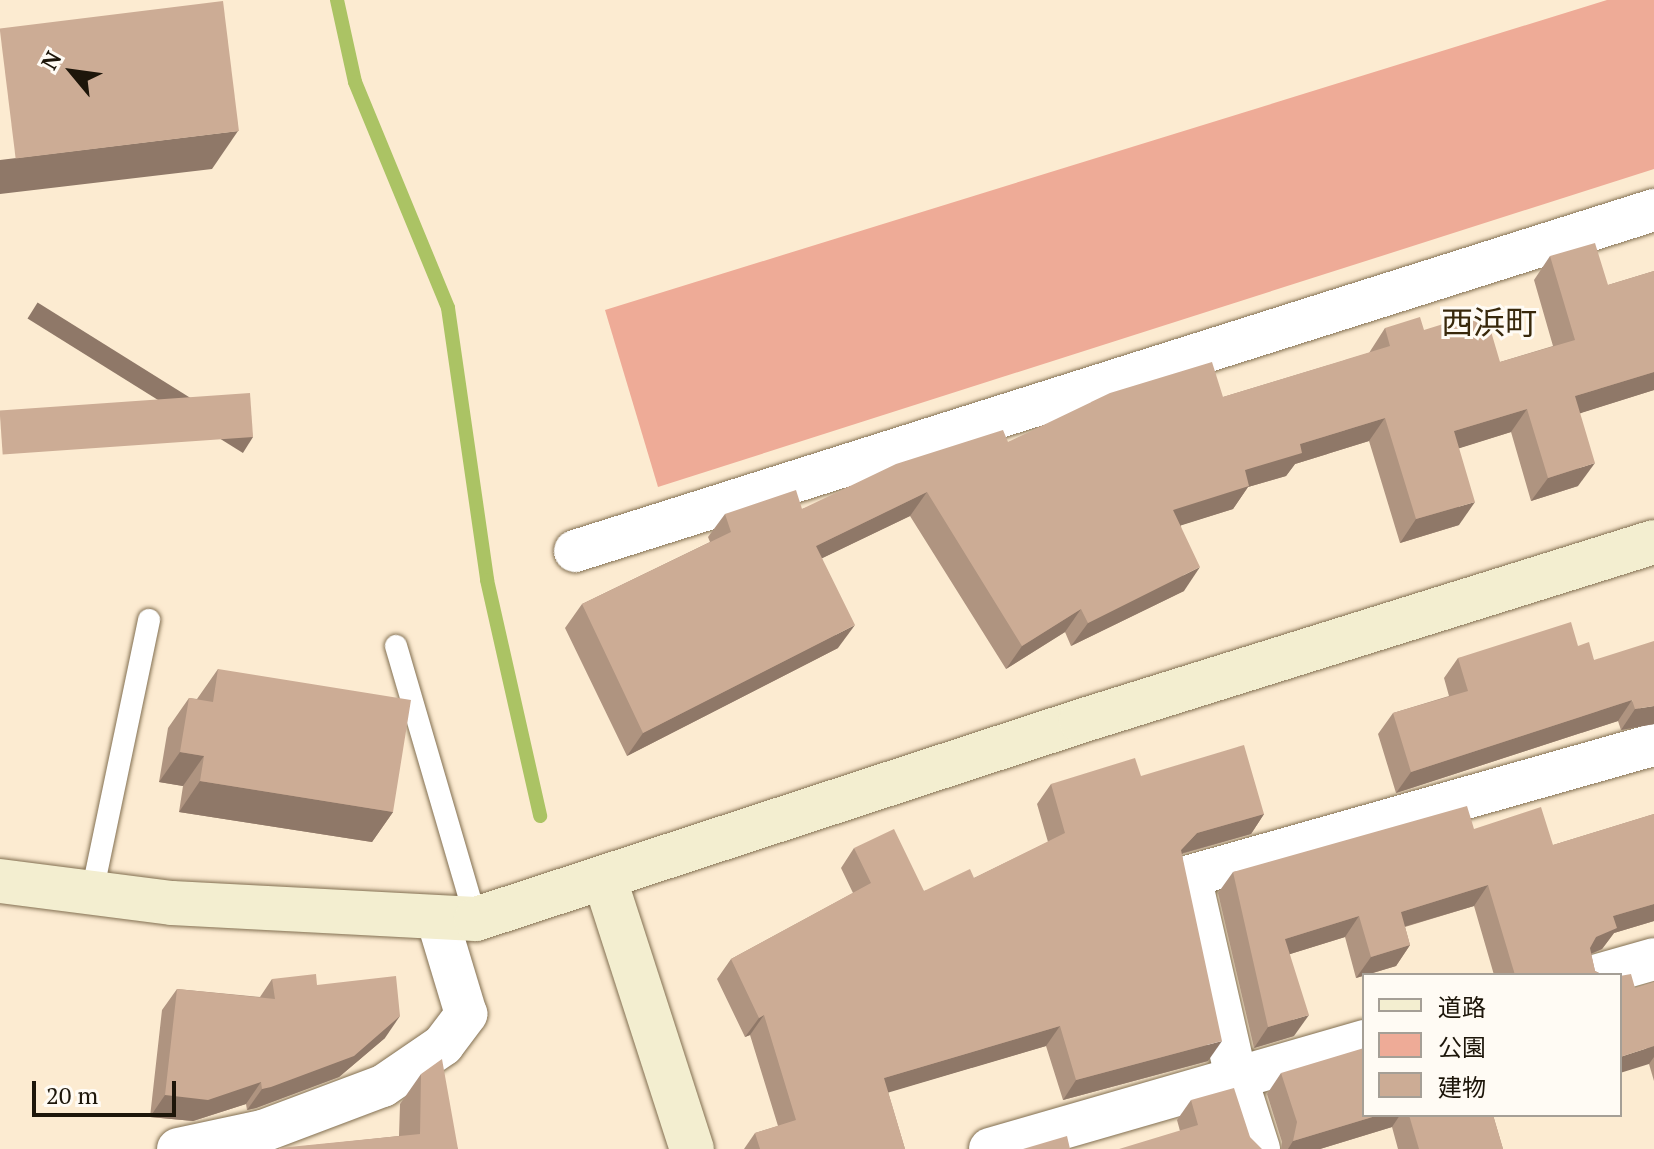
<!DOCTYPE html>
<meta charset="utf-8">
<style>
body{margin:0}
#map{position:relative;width:1654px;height:1149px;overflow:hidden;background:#fcebd1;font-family:"PT Serif","Noto Sans JP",serif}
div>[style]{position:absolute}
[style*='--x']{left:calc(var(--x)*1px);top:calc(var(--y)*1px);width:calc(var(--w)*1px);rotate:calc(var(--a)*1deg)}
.green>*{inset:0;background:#eeab97}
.stream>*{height:14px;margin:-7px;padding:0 7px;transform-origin:7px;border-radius:7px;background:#abc364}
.roads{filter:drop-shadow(0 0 2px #826f51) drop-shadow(0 0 2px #826f51)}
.lane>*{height:22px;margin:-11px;padding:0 11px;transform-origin:11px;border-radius:11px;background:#fff}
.street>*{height:42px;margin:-21px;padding:0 21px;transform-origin:21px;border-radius:21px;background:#fff}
.secondary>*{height:44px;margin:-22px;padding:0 22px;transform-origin:22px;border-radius:22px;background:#f3eed0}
.wall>*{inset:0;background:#af9480}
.shaded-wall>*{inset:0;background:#8f7868;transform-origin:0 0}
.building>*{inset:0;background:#ccac95;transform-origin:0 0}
span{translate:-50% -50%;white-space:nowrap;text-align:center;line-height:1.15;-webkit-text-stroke:6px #fffbf4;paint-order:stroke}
.quarter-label{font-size:32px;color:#38280b}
.legend{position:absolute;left:1362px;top:973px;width:260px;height:144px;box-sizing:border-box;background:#fffbf4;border:2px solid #a59f96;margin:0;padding:10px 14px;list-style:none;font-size:24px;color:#1d160a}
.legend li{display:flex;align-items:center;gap:16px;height:40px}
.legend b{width:40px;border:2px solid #a59f96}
.north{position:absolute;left:32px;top:32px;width:80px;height:80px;-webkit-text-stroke:6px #fffbf4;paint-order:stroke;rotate:299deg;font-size:22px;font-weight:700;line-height:32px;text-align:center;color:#1d160a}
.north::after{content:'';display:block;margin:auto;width:28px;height:36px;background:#1d160a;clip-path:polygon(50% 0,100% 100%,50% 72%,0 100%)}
.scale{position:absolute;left:32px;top:1081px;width:144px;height:36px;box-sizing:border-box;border:4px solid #1d160a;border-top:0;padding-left:10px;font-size:24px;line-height:28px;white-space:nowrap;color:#1d160a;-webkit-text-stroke:6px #fffbf4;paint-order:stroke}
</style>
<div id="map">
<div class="green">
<i style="clip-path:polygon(1607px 0,1654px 0,1654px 169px,658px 487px,605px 310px)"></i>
</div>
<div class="stream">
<i style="--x:337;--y:0;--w:84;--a:77.6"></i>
<i style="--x:355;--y:82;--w:244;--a:67.6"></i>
<i style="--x:448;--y:308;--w:275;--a:81.8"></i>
<i style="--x:487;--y:580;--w:242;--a:77.3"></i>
</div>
<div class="roads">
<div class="lane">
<i style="--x:396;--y:646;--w:284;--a:73.7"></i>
<i style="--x:92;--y:893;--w:279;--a:-78.2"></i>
</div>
<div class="street">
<i style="--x:575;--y:551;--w:1132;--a:-17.54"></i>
<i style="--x:1598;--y:975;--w:58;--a:-15.9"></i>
<i style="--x:178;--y:1149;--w:87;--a:-12"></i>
<i style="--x:263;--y:1131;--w:128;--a:-20.6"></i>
<i style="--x:383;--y:1086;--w:73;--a:-34.3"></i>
<i style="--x:443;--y:1045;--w:39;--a:-53"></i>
<i style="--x:466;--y:1014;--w:100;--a:-106.8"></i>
<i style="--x:990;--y:1149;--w:389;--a:-16.1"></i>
<i style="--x:1259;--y:1149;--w:76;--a:-107.7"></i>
<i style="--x:1236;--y:1077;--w:206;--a:-102.9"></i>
<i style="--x:1190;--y:876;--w:482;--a:-15.8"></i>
</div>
<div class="secondary">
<i style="--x:605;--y:880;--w:283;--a:72.1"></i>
<i style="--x:0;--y:881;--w:173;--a:7.3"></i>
<i style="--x:172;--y:903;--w:304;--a:3"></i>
<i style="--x:476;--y:919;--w:637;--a:-18.12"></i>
<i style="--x:1081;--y:721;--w:600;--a:-17.35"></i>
</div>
</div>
<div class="wall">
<i style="clip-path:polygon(1550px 256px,1608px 285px,1654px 271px,1654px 390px,1580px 413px,1578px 486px,1531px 501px,1511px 432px,1459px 448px,1459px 525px,1400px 543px,1369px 441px,1295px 464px,1286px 476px,1248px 487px,1233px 509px,1181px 525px,1184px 591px,1071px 646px,1065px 632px,1006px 669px,910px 516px,822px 558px,838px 648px,627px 756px,565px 628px,582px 604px,710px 542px,708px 537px,725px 514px,802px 509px,1008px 442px,1223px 397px,1369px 353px,1385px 328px,1424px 330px,1500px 362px,1553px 346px,1534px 280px)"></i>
<i style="clip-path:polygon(1578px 646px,1594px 660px,1654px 724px,1621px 730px,1618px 721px,1396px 793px,1378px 734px,1393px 713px,1449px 696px,1444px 678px,1458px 658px)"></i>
<i style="clip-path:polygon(218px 669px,393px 812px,372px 842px,179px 812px,183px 786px,159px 782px,168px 728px,189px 698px,197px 699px)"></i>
<i style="clip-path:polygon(1141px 776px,1264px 814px,1251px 834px,1182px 854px,1208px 1061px,1063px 1100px,1046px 1046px,888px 1092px,905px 1149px,744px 1149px,755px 1133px,778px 1126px,750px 1035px,745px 1037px,717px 979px,731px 959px,853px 893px,841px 868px,854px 848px,924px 891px,974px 878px,1048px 842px,1037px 804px,1051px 784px)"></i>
<i style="clip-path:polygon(1654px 814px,1654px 921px,1614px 933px,1602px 949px,1591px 954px,1595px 971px,1603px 975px,1494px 975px,1474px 906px,1405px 927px,1410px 945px,1396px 966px,1356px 978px,1345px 937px,1290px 954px,1294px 1036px,1254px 1048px,1218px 893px,1233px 872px,1474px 829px,1553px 845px)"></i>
<i style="clip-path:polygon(272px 979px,385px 1038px,339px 1077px,256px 1108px,247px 1110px,246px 1104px,193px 1121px,150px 1117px,162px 1010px,177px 989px,260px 997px)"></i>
<i style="clip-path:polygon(1654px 982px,1654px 1081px,1649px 1064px,1635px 988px)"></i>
<i style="clip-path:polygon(1281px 1073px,1364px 1115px,1493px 1115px,1503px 1149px,1398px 1149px,1392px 1127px,1320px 1149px,1281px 1149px,1282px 1142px,1267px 1094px)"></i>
<i style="clip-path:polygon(421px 1074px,458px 1149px,278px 1149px,399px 1136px,400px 1104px)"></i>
<i style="clip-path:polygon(1191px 1100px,1250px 1137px,1180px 1131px,1177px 1120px)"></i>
</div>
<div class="shaded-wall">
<i style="clip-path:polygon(238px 131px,212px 169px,0 194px,0 160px)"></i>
<i style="clip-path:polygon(1654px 372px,1654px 390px,1559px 420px,1575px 396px)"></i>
<i style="clip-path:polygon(1527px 409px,1511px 432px,1438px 455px,1454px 431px)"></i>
<i style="clip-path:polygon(1385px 418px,1369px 441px,1295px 464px,1286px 476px,1248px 487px,1233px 509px,1157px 533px,1173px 510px,1245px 470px,1300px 444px)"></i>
<i style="left:253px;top:437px;width:19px;height:254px;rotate:122deg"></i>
<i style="clip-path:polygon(1595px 463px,1578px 486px,1531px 501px,1548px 478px)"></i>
<i style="clip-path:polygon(927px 492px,910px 516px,800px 569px,816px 546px)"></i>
<i style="clip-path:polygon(1475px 502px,1459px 525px,1400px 543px,1416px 519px)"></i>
<i style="clip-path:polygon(1200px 567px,1184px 591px,1071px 646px,1088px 623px)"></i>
<i style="clip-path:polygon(1081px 609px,1065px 632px,1006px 669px,1022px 646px)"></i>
<i style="clip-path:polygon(855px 625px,838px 648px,627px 756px,643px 733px)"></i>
<i style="clip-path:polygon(1632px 700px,1618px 721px,1396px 793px,1411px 772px)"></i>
<i style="clip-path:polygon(1654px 706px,1654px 724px,1621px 730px,1635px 709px)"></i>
<i style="clip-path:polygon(180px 752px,204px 756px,183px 786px,159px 782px)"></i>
<i style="clip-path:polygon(200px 781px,393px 812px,372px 842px,179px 812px)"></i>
<i style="clip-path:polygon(1264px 814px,1251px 834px,1183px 853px,1167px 870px,1181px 850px,1197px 833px)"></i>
<i style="clip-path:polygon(1488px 885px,1474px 906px,1386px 932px,1401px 912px)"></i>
<i style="clip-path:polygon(1654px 904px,1654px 921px,1614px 933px,1602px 949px,1581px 958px,1596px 937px,1613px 916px)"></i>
<i style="clip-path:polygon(1359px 916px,1345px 937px,1271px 960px,1285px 939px)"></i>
<i style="clip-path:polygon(1410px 945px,1396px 966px,1356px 978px,1371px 957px)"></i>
<i style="clip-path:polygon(764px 1015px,750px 1035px,745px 1037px,759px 1018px)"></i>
<i style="clip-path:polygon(1309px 1015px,1294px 1036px,1254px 1048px,1268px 1027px)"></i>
<i style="clip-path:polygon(400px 1016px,385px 1038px,339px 1077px,256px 1108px,247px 1110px,262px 1089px)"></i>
<i style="clip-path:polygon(1060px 1026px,1046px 1046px,870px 1098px,884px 1078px)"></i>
<i style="clip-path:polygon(1222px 1041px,1208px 1061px,1063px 1100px,1076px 1080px)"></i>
<i style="clip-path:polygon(1654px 1046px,1654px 1057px,1649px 1064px,1620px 1073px,1620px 1057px)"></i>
<i style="clip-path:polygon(261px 1082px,246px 1104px,193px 1121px,150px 1117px,165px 1095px)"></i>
<i style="clip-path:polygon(1379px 1115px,1400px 1115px,1392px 1127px,1320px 1149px,1288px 1149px,1293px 1141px)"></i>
</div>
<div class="building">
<i style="left:223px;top:1px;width:131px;height:225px;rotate:83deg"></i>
<i style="clip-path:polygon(1595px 243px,1608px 285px,1654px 271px,1654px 372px,1575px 396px,1595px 463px,1548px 478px,1527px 409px,1454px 431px,1475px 502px,1416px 519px,1385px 418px,1300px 444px,1302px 453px,1245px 470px,1249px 486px,1173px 510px,1200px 567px,1088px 623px,1081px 609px,1022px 646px,927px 492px,816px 546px,855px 625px,643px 733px,582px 604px,731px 532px,725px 514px,796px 490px,802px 509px,896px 464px,1003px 430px,1008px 442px,1110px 393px,1212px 362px,1223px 397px,1390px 346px,1385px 328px,1420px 317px,1424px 330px,1485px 311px,1500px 362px,1575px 340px,1550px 256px)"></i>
<i style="left:250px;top:393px;width:44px;height:251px;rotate:86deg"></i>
<i style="clip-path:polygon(1571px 622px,1578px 646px,1589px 642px,1594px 660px,1654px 641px,1654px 706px,1635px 709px,1632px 700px,1411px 772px,1393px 713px,1468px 691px,1458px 658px)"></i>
<i style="clip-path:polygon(218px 669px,411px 700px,393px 812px,200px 781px,204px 756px,180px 752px,189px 698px,213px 702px)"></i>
<i style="clip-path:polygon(1244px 745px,1264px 814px,1197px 833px,1181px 850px,1222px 1041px,1076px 1080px,1060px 1026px,884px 1078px,905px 1149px,760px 1149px,755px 1133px,796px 1120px,764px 1015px,759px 1018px,731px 959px,871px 883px,854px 848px,894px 829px,924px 891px,970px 869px,974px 878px,1065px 833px,1051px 784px,1135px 758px,1141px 776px)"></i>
<i style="clip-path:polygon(1467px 806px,1474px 829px,1541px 807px,1553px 845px,1654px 814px,1654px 904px,1613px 916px,1617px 928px,1596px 937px,1590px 948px,1595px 971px,1603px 975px,1515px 975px,1488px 885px,1401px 912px,1410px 945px,1371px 957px,1359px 916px,1285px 939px,1309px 1015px,1268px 1027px,1233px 872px)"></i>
<i style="clip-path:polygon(316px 974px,317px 985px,396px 976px,400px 1016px,354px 1056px,271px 1087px,262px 1089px,261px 1082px,208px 1100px,165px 1095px,177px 989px,275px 999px,272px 979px)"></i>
<i style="clip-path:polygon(1631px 974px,1635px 988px,1654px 982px,1654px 1046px,1620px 1057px,1620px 976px)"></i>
<i style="clip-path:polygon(1364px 1048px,1364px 1115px,1379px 1115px,1293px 1141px,1297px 1122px,1281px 1073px)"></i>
<i style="clip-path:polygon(442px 1059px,458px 1149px,279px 1149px,279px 1148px,420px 1134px,421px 1074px)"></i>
<i style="clip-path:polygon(1234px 1088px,1250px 1137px,1262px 1149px,1119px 1149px,1198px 1125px,1191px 1100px)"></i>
<i style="clip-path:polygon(1409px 1115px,1493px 1115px,1503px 1149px,1419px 1149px)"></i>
<i style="clip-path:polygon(1067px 1136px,1070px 1149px,1023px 1149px)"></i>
</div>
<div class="quarter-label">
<span style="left:1489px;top:322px">西浜町</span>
</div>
<ul class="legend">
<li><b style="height:10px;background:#f3eed0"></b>道路</li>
<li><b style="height:22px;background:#eeab97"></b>公園</li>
<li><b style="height:22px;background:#ccac95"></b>建物</li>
</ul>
<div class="north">N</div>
<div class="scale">20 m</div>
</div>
